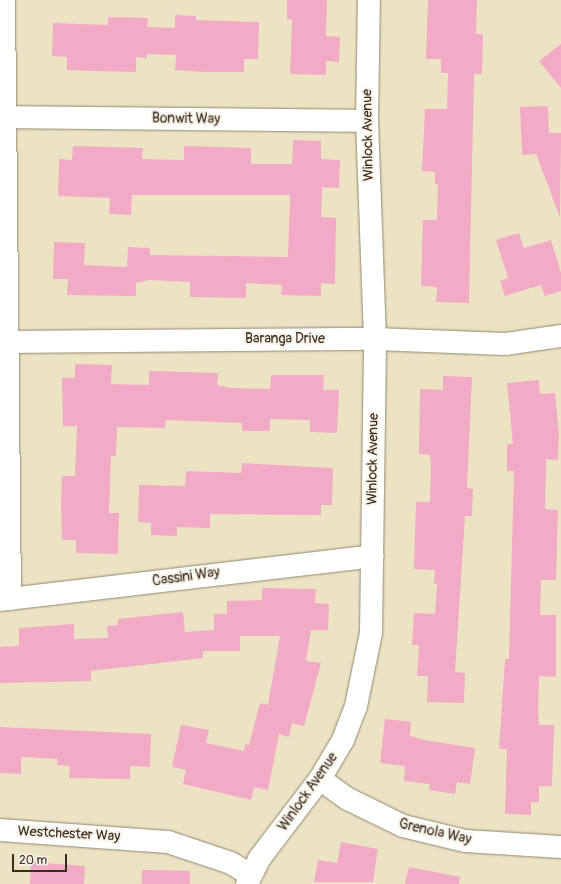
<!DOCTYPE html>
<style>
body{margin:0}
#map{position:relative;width:561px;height:884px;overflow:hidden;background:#ece3c4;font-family:Pangolin,sans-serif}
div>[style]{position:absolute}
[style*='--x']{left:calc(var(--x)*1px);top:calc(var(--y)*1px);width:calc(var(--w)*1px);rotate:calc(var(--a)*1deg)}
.building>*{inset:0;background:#f2abc7;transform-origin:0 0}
.roads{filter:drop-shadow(0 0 1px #948671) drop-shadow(0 0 1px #948671)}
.minor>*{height:22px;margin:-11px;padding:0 11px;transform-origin:11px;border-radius:11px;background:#fff}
span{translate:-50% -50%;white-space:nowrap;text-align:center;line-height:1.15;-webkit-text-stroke:4px #f7f3e8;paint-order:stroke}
.street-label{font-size:14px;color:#3b2a1e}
.scale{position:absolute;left:12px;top:854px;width:55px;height:18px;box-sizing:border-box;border:2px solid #3b2a1e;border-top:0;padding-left:5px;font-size:12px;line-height:14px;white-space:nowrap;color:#3b2a1e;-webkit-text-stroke:3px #f7f3e8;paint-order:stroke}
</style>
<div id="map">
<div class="building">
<i style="clip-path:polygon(287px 0,327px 0,326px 36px,340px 37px,339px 62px,326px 61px,326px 75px,290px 74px,292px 20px,287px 19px)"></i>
<i style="clip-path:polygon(428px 0,477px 0,476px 34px,483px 34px,482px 74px,474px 74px,469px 303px,436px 302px,437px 287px,421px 286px,423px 220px,437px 220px,438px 184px,435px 184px,435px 172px,422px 171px,425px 109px,447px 109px,448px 73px,441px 73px,441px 59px,426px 59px)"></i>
<i style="clip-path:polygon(175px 15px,196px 16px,196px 20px,259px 22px,258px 59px,244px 59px,244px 72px,205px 72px,175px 70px,176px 55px,147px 54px,147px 58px,136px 57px,136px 72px,94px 71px,67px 70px,67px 57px,52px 56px,53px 23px,108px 25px,108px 17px,148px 18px,147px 27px,175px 28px)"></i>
<i style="clip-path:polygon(561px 44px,561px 88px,539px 61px)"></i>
<i style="clip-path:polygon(548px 106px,549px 133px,561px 133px,560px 217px,536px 154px,522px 155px,520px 107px)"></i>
<i style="clip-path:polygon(293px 140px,321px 141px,321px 159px,340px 160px,339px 188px,322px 187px,321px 217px,336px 218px,335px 284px,321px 283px,321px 296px,281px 295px,282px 285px,246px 283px,246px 298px,190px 297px,190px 282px,149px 280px,136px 283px,136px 296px,67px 295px,68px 279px,53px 279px,54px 242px,85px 243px,84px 265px,127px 267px,128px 247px,150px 248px,150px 255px,288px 257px,290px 195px,132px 195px,131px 215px,109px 214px,110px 198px,58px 196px,59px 159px,72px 160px,73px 146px,143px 148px,142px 159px,184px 160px,184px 146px,251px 148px,251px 164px,292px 164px)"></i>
<i style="clip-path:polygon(519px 233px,524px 248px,551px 240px,561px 273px,561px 291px,545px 296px,541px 285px,505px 296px,500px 281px,508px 278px,496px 240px)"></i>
<i style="clip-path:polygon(75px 364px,112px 365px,111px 384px,149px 385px,149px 371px,218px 373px,217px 385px,231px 388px,270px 389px,271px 375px,324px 375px,323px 390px,339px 390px,337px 433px,310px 432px,310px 420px,270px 419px,270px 431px,242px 431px,242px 423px,166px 420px,165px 428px,117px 427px,116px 456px,111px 456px,109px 513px,119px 513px,118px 554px,76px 553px,76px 540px,62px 540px,61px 501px,62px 476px,75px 476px,77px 426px,63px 426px,62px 378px,75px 378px)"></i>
<i style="clip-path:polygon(443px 376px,472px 377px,467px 488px,473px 489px,472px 516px,465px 516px,455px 672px,465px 673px,464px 703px,427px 702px,428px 676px,417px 676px,419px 645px,412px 645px,414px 613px,435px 614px,437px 584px,434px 584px,435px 570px,414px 569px,416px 502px,430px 502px,431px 468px,430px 455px,419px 454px,420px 389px,443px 390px)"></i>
<i style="clip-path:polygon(539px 380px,540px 394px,555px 393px,559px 434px,558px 460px,546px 459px,545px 509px,558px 510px,556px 580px,541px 580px,540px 615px,556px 615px,556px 677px,539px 676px,538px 711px,539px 725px,554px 725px,552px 786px,539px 786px,539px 802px,531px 802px,531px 815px,505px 814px,507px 749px,499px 749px,505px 659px,509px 659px,514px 471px,507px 471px,507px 444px,513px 444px,507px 383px)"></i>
<i style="clip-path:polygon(242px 463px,333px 468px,332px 505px,321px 505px,321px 515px,210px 514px,210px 528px,177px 527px,177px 536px,151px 535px,151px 523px,138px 522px,139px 485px,185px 486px,186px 471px,241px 473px)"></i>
<i style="clip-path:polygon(262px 588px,316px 589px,315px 603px,329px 604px,328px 630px,311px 630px,306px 661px,321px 663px,304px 726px,292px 723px,289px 737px,279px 734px,268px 790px,254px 787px,251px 800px,183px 784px,186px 770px,172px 767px,181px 725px,209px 730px,206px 743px,244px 751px,245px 744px,249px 745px,260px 703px,268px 705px,280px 636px,240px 636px,240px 651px,203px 651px,203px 658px,91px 671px,91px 681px,0 683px,0 647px,19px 646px,19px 628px,74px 624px,74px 639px,108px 638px,107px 626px,118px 625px,118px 619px,183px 612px,185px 632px,214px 630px,214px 614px,227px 614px,227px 601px,262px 600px)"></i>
<i style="clip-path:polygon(385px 719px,411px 722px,410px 736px,424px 740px,475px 748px,470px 784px,457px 782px,455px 794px,429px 790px,430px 784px,404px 781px,405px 766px,380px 763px)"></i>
<i style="clip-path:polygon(0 727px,151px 734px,150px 767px,130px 766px,130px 779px,69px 778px,70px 766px,57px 765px,58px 759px,21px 757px,21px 774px,0 773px)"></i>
<i style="clip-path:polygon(341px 842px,378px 849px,373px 882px,314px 882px,318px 860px,337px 863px)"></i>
<i style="clip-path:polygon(31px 862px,85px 866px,84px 884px,30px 884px)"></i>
<i style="clip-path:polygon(409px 867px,460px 877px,459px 884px,405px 884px)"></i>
<i style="left:142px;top:870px;width:48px;height:14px;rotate:1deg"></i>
</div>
<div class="roads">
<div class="minor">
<i style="--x:4;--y:0;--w:599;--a:89.43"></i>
<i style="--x:5;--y:117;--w:362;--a:0.6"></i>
<i style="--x:7;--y:342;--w:368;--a:-0.5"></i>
<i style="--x:375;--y:339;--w:130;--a:2.2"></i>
<i style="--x:505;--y:344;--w:57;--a:-8.1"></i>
<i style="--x:0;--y:600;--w:375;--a:-6.7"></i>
<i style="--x:320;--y:779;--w:34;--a:36"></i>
<i style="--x:348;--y:799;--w:61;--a:26.1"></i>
<i style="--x:403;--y:826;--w:64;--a:13.6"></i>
<i style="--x:465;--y:841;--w:96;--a:3.6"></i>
<i style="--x:0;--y:830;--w:168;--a:4.1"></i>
<i style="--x:168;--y:842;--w:66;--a:18.4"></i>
<i style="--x:231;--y:863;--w:22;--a:32"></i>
<i style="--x:247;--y:884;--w:28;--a:-64"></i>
<i style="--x:259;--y:859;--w:101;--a:-52.7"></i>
<i style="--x:320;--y:779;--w:45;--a:-59.5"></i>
<i style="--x:343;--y:740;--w:36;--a:-69"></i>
<i style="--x:356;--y:706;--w:75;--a:-78.4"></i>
<i style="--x:371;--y:633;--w:294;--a:-89.2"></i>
<i style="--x:375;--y:339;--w:218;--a:-92.1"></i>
<i style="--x:367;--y:121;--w:121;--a:-89.1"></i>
</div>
</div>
<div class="street-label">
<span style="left:186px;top:119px;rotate:1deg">Bonwit Way</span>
<span style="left:368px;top:135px;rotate:-91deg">Winlock Avenue</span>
<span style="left:285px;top:339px">Baranga Drive</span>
<span style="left:373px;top:459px;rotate:-89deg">Winlock Avenue</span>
<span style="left:186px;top:577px;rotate:-8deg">Cassini Way</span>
<span style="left:308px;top:792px;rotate:-55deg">Winlock Avenue</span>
<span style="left:435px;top:832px;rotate:13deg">Grenola Way</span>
<span style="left:69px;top:834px;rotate:3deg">Westchester Way</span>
</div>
<div class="scale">20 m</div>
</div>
